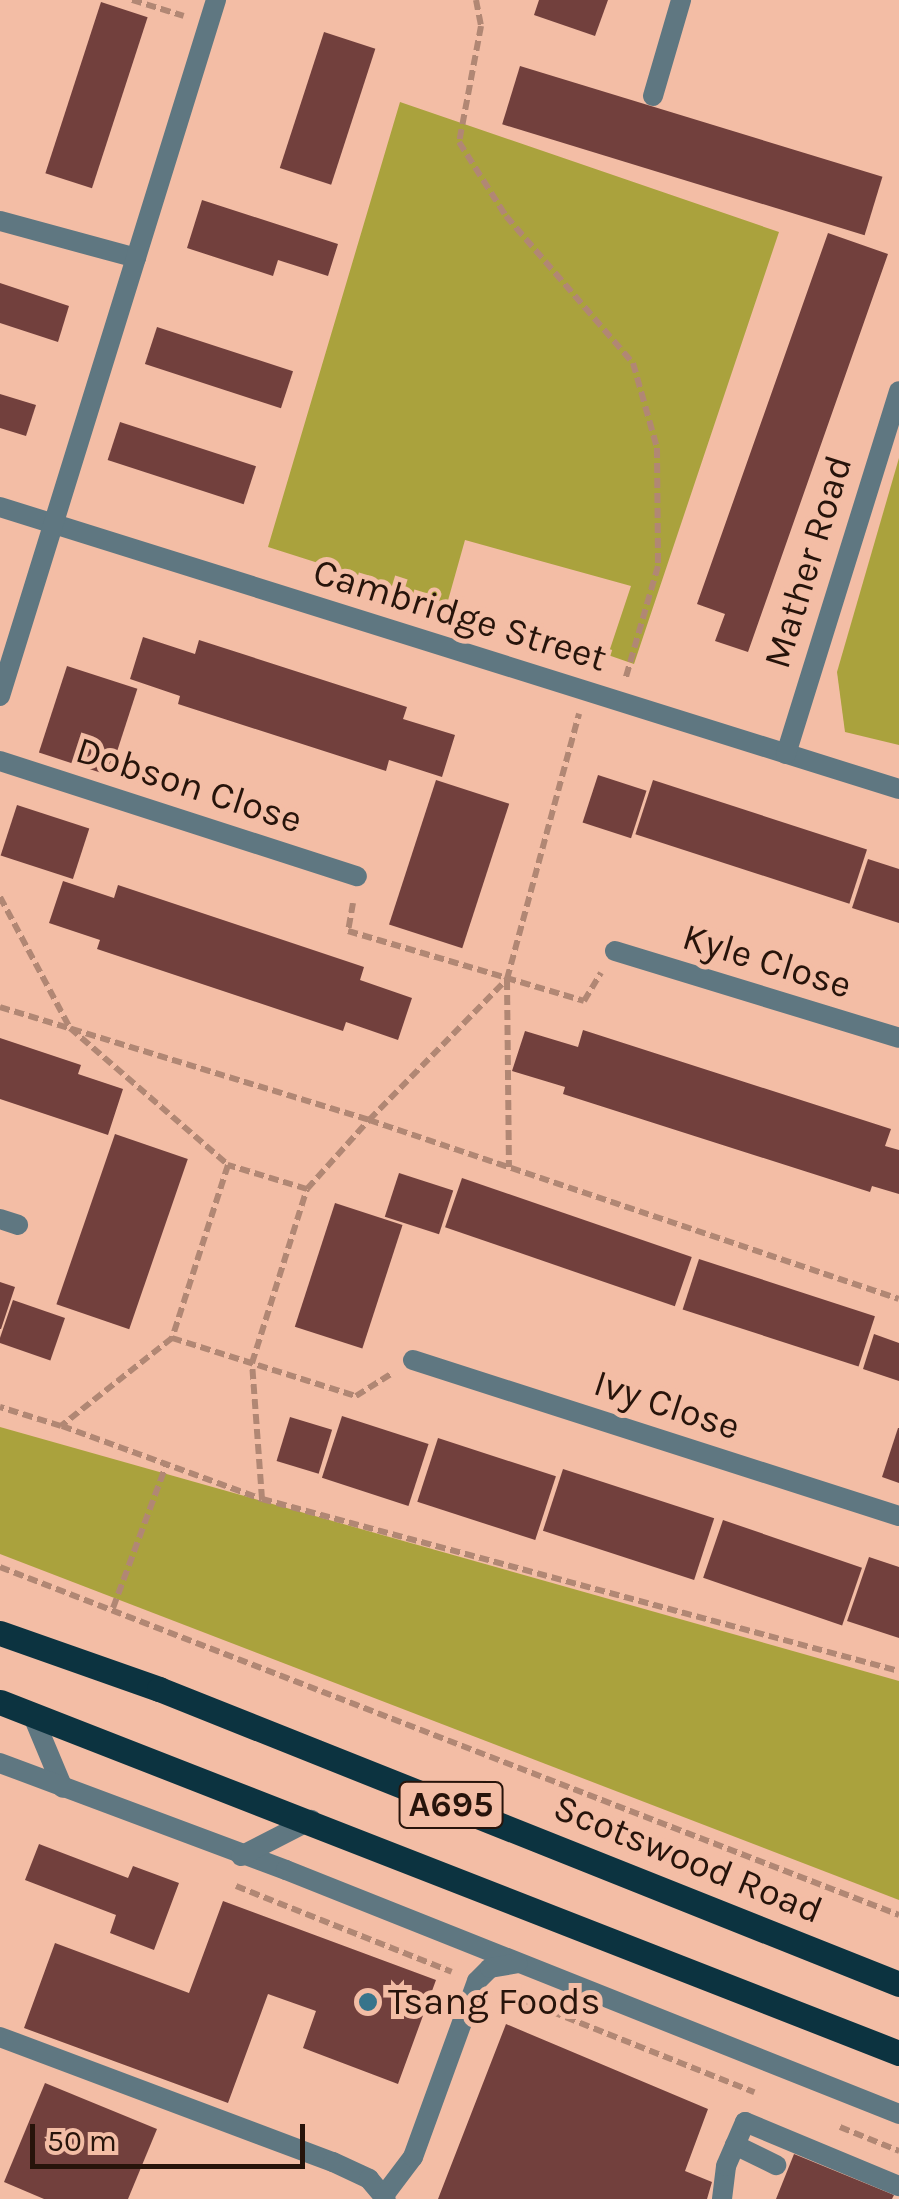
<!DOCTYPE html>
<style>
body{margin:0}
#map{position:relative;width:899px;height:2199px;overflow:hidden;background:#f3bda5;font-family:Karla,sans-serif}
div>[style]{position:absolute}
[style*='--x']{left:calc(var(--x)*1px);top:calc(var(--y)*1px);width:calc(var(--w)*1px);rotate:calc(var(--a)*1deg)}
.green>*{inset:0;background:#aaa23d}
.building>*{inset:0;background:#72403d;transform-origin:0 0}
.path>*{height:6px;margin-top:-3px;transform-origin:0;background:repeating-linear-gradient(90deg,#b18774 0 10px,transparent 0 15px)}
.lane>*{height:20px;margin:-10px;padding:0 10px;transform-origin:10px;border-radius:10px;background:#5f7781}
.street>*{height:20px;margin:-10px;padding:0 10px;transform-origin:10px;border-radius:10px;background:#5f7781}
.primary>*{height:25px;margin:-12.5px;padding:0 12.5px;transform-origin:12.5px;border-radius:12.5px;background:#0c3340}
.dots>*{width:28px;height:28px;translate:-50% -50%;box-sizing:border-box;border:5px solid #f3bda5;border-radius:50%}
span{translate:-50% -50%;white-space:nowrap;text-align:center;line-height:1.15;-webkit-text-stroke:10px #f3bda5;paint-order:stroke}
.shield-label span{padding:2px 8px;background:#f3bda5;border:2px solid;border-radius:8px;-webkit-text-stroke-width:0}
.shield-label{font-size:35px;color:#27140b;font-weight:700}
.street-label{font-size:38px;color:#27140b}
.poi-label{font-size:38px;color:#27140b}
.left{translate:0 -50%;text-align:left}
.scale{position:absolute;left:30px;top:2124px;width:275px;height:45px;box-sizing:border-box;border:5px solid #27140b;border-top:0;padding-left:12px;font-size:30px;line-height:35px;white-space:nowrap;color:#27140b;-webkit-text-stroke:8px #f3bda5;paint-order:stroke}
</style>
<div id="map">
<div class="green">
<i style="clip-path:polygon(400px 102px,779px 232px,634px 664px,608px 655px,631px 586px,465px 540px,447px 604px,268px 547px)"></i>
<i style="clip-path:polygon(899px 458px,899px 745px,845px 732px,837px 672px)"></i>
<i style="clip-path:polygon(0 1427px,899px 1681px,899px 1900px,0 1554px)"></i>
</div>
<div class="building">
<i style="clip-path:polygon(539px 0,608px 0,595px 36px,534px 15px)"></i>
<i style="left:101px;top:2px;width:49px;height:180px;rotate:18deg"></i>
<i style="left:324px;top:32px;width:54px;height:143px;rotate:18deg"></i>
<i style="left:520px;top:66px;width:379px;height:61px;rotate:17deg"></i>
<i style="clip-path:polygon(202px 200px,338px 244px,328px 276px,278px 260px,273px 276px,187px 248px)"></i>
<i style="clip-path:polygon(828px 233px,888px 254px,748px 652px,715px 641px,725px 614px,697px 604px)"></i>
<i style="clip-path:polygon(0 283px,69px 306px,58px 342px,0 323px)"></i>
<i style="left:157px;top:327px;width:143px;height:39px;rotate:18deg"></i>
<i style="clip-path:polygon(0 394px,36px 405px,26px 436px,0 428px)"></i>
<i style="left:120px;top:422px;width:143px;height:40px;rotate:18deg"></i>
<i style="clip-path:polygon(143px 637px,195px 654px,199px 640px,407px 707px,403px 719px,455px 735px,442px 777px,389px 760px,386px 771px,178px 704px,180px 696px,130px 679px)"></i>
<i style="left:67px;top:666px;width:74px;height:91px;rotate:18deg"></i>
<i style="left:598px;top:775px;width:51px;height:50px;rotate:18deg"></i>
<i style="left:436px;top:780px;width:77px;height:152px;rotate:18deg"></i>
<i style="left:653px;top:780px;width:225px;height:57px;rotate:18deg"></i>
<i style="left:17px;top:805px;width:76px;height:53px;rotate:18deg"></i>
<i style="clip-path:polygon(868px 859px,899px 869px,899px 923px,852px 908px)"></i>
<i style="clip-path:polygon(63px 881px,114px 898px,118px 885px,364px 967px,360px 980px,412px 998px,398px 1040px,346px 1022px,343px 1031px,97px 949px,100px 940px,49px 923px)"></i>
<i style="clip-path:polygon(583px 1030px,891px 1129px,885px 1146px,899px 1150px,899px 1194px,872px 1186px,870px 1192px,563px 1094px,565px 1087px,512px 1071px,525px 1031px,578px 1047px)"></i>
<i style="clip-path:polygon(0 1038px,81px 1065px,78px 1074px,123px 1089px,108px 1135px,0 1099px)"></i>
<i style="left:115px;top:1134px;width:77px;height:180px;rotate:19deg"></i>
<i style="left:399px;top:1173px;width:57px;height:46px;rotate:18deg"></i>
<i style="left:462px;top:1178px;width:243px;height:52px;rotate:19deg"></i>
<i style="left:335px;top:1203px;width:71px;height:130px;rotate:18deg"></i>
<i style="left:699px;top:1259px;width:185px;height:53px;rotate:18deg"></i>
<i style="clip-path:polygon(0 1282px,15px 1287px,1px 1329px,0 1329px)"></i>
<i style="left:13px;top:1300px;width:55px;height:45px;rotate:19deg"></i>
<i style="clip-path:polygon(874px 1334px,899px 1343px,899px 1381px,863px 1369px)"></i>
<i style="left:342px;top:1416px;width:91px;height:65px;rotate:18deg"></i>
<i style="left:290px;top:1417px;width:44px;height:46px;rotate:17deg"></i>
<i style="clip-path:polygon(898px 1428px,899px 1428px,899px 1483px,882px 1477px)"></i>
<i style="left:438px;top:1438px;width:124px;height:67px;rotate:18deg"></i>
<i style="left:563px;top:1469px;width:159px;height:65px;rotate:18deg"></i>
<i style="left:723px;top:1520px;width:147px;height:61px;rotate:19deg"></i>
<i style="clip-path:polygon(869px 1557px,899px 1567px,899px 1638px,847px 1621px)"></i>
<i style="clip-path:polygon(39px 1844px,128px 1878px,133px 1866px,179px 1883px,154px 1950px,110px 1933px,116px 1915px,25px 1880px)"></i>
<i style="clip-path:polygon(223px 1901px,436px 1980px,398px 2084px,303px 2048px,316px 2011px,268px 1994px,228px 2103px,24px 2028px,55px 1943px,189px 1993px)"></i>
<i style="clip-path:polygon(506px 2024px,708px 2109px,685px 2171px,712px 2182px,707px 2199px,438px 2199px)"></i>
<i style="clip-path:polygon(45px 2083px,157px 2129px,128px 2199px,44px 2199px,4px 2182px)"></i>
<i style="clip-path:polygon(794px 2154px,894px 2195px,892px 2199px,776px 2199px)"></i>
</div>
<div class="path">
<i style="--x:132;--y:0;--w:54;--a:17.1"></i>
<i style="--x:476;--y:0;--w:26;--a:79"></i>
<i style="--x:481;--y:26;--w:118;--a:100.7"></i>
<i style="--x:459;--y:142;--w:88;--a:57.6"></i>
<i style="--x:506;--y:216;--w:194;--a:49.2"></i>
<i style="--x:633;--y:363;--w:88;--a:74.2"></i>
<i style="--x:657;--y:448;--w:118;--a:89.5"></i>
<i style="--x:658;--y:566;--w:116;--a:106.1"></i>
<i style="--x:0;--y:897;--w:149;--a:61.9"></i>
<i style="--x:70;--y:1028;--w:209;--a:40.9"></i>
<i style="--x:228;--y:1165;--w:182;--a:107.9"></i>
<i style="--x:172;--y:1338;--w:142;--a:141.6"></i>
<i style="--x:61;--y:1426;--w:64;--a:-162.7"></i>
<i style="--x:353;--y:903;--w:28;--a:100"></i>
<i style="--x:348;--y:931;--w:246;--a:16.5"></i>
<i style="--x:584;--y:1001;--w:33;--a:-59"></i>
<i style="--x:507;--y:980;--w:187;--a:89.4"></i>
<i style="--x:0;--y:1007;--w:386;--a:17"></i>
<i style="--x:369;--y:1120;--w:197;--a:-45.6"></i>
<i style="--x:507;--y:979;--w:275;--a:-74.8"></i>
<i style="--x:307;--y:1189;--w:93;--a:-48.1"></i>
<i style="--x:369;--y:1120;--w:559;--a:18.66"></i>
<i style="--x:172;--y:1338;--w:193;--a:17.5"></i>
<i style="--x:356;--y:1396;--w:41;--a:-32.2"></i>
<i style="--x:62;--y:1426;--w:213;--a:20.1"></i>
<i style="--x:262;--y:1499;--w:136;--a:-94.2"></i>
<i style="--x:252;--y:1363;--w:182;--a:-72.5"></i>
<i style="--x:307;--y:1189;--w:83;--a:-163.1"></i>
<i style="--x:262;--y:1499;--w:660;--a:15.11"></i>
<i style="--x:0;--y:1567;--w:964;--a:21.16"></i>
<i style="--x:113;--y:1608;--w:155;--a:-69.6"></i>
<i style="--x:236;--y:1886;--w:232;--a:21.7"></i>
<i style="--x:510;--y:1995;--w:263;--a:21.7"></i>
<i style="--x:840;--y:2127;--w:64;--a:22.1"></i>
</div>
<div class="lane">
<i style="--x:32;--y:1714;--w:80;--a:67.3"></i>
<i style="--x:0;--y:1763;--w:305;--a:20.5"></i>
<i style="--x:286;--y:1870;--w:660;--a:21.7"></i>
<i style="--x:241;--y:1856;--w:79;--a:-27.2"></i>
<i style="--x:0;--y:2037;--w:356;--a:20.6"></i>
<i style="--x:333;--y:2162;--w:40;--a:25"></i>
<i style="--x:369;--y:2179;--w:26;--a:50"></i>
<i style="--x:735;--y:2145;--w:46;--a:26"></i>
<i style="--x:385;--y:2194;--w:46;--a:-52.9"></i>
<i style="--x:413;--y:2157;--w:187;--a:-70"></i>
<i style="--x:477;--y:1981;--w:18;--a:-45"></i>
<i style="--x:490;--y:1968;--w:28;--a:-10"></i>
<i style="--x:722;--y:2199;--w:33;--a:-83"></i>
<i style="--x:726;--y:2166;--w:48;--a:-66.6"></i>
<i style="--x:745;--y:2122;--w:167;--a:22.6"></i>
</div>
<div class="street">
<i style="--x:653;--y:96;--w:100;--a:-73.7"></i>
<i style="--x:0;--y:221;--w:141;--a:15.2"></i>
<i style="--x:0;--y:507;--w:942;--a:17.42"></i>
<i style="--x:0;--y:696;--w:729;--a:-72.76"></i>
<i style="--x:786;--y:754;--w:380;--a:-72.7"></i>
<i style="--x:0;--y:761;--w:375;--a:17.9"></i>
<i style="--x:615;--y:951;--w:297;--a:17"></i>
<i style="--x:0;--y:1219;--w:19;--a:18"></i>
<i style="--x:413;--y:1360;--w:510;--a:17.8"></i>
</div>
<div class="primary">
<i style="--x:0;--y:1633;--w:169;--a:19.4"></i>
<i style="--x:159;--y:1689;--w:797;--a:21.73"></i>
<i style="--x:0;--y:1702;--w:965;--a:21.33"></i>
</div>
<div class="dots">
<i style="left:368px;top:2002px;background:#37748b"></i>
</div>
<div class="shield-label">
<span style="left:451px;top:1805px">A695</span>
</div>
<div class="street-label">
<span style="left:808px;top:562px;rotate:-73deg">Mather Road</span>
<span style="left:460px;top:615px;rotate:17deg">Cambridge Street</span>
<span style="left:189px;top:785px;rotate:18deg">Dobson Close</span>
<span style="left:767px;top:961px;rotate:17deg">Kyle Close</span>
<span style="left:667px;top:1405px;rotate:18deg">Ivy Close</span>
<span style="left:688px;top:1859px;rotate:22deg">Scotswood Road</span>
</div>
<div class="poi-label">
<span class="left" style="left:388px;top:2002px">Tsang Foods</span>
</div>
<div class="scale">50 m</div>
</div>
